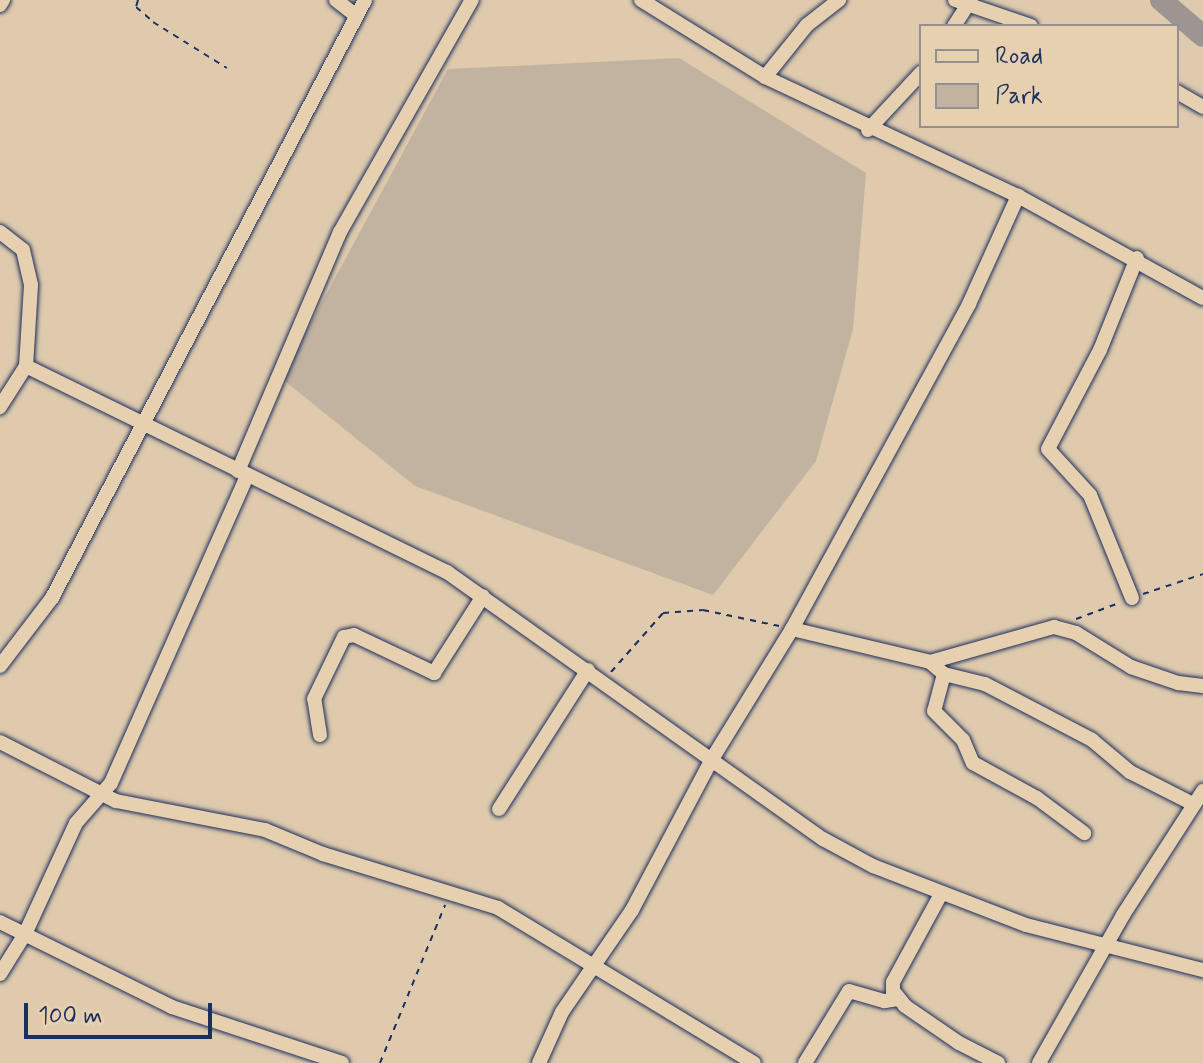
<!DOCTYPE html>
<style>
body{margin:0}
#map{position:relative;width:1203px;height:1063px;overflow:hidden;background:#dfcaad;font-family:Mynerve,sans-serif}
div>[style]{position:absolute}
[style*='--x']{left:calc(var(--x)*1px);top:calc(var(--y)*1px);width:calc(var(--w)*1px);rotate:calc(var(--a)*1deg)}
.green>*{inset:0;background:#c2b3a1}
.river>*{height:22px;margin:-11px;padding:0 11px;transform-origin:11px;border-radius:11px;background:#9c9592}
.path>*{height:2px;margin-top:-1px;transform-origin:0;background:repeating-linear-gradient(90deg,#1b2f5e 0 6px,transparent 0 12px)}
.roads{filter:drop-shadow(0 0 2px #1b2f5e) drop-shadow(0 0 2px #1b2f5e)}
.minor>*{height:14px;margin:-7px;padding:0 7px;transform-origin:7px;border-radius:7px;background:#e7d0b0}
span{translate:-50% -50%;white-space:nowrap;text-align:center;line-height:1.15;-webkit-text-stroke:6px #e7d0b0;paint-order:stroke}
.legend{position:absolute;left:919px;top:24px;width:260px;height:104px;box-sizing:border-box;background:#e7d0b0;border:2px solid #95908f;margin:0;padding:10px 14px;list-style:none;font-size:24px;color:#1b2f5e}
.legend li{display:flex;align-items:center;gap:16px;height:40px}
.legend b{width:40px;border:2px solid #95908f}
.scale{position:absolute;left:24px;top:1003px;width:188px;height:36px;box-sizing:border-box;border:4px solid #1b2f5e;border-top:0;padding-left:10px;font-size:24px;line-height:28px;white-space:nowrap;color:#1b2f5e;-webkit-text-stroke:6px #e7d0b0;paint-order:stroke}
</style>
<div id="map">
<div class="green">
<i style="clip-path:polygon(679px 58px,866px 173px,853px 329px,816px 461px,713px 595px,415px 486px,281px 378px,448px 69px)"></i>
</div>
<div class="river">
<i style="--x:1161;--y:0;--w:55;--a:40.6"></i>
</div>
<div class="path">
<i style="--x:138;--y:0;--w:7;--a:106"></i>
<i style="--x:136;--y:7;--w:23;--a:41"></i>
<i style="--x:153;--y:22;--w:87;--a:31.9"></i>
<i style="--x:1143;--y:594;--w:63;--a:-18.4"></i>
<i style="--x:1076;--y:619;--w:46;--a:-20.4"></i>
<i style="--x:611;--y:672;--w:79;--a:-48.6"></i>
<i style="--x:663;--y:613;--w:40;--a:-4.3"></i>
<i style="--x:703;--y:610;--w:78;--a:11.9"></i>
<i style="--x:380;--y:1063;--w:171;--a:-67.6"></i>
</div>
<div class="roads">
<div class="minor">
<i style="--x:336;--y:0;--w:24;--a:38"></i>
<i style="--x:641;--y:0;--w:146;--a:31.8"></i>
<i style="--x:765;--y:77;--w:280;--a:25.2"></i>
<i style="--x:1018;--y:196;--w:211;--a:28.9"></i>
<i style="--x:955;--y:0;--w:80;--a:18.9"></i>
<i style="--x:0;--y:5;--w:6;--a:-59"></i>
<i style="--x:954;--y:26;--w:31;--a:-57"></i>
<i style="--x:765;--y:77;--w:67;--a:-51.1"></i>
<i style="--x:807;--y:25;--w:41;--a:-38"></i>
<i style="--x:1177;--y:92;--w:30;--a:30"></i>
<i style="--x:868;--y:130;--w:78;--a:-47.1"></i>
<i style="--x:0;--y:232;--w:29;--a:38"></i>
<i style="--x:23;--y:250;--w:36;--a:77"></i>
<i style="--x:31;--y:285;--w:81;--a:93.5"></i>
<i style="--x:26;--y:366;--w:49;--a:122.4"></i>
<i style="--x:26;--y:366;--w:469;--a:26.1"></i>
<i style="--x:447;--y:572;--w:461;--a:35.4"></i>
<i style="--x:823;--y:839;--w:57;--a:28.4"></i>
<i style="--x:873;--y:866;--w:164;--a:21.1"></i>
<i style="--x:1026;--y:925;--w:183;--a:14.3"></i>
<i style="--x:238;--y:471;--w:260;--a:-66.9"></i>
<i style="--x:340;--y:232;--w:267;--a:-60.4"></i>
<i style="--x:1132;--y:598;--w:111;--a:-112.2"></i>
<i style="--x:1090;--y:495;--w:62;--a:-132.4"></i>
<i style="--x:1048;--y:449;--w:112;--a:-62.3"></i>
<i style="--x:1100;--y:350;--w:99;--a:-68.1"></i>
<i style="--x:792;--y:629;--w:142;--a:13.4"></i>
<i style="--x:930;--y:662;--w:129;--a:-15.8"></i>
<i style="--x:1054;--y:627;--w:23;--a:15"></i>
<i style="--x:1076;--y:633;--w:65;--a:31.7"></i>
<i style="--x:1131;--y:667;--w:50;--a:18.8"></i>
<i style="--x:1178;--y:683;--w:25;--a:7"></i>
<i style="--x:930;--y:662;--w:18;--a:41"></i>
<i style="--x:944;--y:674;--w:42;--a:13.7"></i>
<i style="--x:985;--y:684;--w:121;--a:27.6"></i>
<i style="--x:1092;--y:740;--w:50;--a:40.1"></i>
<i style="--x:1130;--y:772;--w:71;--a:26.9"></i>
<i style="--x:0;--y:666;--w:86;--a:-52.6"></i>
<i style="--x:52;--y:598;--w:675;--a:-62.37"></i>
<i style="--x:944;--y:674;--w:38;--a:105"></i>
<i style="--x:934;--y:711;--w:41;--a:45"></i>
<i style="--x:963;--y:740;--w:25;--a:67"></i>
<i style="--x:973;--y:763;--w:73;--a:28.7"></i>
<i style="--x:1037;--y:798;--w:59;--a:36.7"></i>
<i style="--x:320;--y:735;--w:36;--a:-99"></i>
<i style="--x:314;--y:699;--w:69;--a:-64.2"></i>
<i style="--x:344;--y:637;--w:10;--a:-11"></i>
<i style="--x:354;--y:635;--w:89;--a:25.4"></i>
<i style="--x:434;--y:673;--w:91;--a:-57.5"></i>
<i style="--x:0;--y:742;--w:130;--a:27"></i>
<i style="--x:116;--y:801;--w:152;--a:11"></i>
<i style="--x:265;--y:830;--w:63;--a:22.5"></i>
<i style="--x:323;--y:854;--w:183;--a:17.1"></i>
<i style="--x:498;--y:908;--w:299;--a:31.2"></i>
<i style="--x:499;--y:809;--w:165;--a:-57.4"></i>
<i style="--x:941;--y:894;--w:100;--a:118.6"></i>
<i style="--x:893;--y:982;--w:9;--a:90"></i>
<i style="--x:893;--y:991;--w:19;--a:51"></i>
<i style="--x:905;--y:1006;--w:65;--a:34.4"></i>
<i style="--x:959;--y:1043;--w:44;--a:27.1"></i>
<i style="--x:0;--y:922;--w:192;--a:26.3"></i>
<i style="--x:172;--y:1007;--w:179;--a:18.2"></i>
<i style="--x:0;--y:974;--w:47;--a:-58"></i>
<i style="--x:25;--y:934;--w:122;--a:-65.3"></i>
<i style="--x:76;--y:823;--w:53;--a:-48.8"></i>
<i style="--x:111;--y:783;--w:336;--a:-66.1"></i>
<i style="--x:539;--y:1063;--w:56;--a:-65.7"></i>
<i style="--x:562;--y:1012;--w:124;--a:-55.5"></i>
<i style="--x:632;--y:910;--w:171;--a:-62.1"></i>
<i style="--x:712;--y:759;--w:153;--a:-58.4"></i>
<i style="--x:792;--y:629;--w:370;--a:-61.4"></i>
<i style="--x:969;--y:304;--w:119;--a:-65.6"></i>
<i style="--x:805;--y:1063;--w:84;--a:-58.6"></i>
<i style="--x:849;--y:991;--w:37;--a:16"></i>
<i style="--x:885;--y:1001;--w:13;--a:-9"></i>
<i style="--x:1039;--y:1063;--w:170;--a:-60.4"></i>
<i style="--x:1123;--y:915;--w:148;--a:-57.2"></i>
</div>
</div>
<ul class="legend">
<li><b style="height:10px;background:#e7d0b0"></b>Road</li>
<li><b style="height:22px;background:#c2b3a1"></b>Park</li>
</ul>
<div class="scale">100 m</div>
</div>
